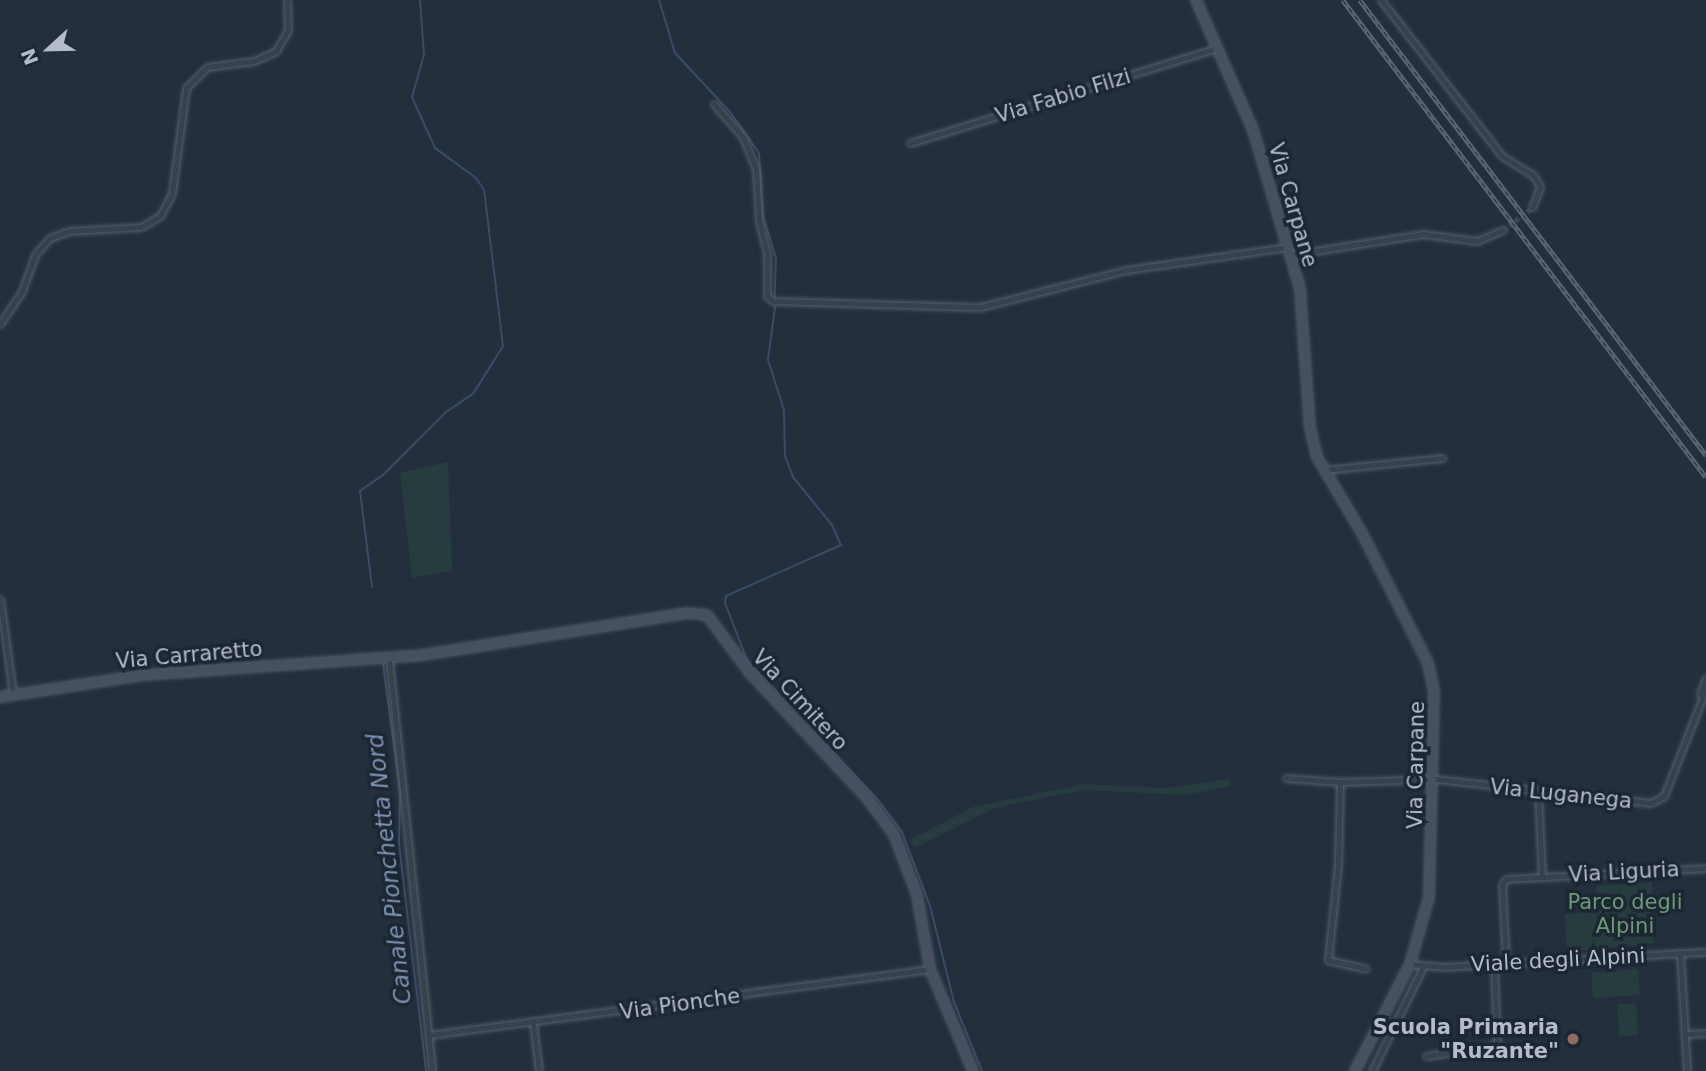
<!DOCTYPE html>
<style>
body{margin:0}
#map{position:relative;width:1706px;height:1071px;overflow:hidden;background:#242f3e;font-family:"DejaVu Sans",sans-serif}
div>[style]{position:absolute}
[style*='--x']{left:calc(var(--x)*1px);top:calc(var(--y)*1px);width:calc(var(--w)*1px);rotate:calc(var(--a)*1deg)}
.green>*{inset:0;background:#263c3f;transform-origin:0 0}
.stream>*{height:2px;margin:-1px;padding:0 1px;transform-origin:1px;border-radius:1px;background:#394c67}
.street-tunnel>*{height:5px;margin-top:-2.5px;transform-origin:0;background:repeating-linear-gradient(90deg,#3a4453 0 5px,transparent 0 7.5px)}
.roads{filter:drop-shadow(0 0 2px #565f6c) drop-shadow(0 0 2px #565f6c)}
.street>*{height:5px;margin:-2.5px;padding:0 2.5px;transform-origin:2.5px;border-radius:2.5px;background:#38414e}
.secondary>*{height:8px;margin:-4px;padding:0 4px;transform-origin:4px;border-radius:4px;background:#465061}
.rail>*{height:4.5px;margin-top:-2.25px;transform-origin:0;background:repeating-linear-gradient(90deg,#1d2633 0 5px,#5a6575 0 10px);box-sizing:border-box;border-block:2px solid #5a6575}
.dots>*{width:19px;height:19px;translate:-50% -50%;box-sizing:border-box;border:4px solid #1d2633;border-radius:50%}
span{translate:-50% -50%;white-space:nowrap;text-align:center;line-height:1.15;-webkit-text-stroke:7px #1d2633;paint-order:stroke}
.street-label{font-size:21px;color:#b4bcc9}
.park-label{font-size:21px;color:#6b9a76}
.poi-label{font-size:21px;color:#b4bcc9;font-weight:700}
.right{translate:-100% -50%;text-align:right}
.water-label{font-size:23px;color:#7c92b1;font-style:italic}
.north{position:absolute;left:14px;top:14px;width:70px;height:70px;-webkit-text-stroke:5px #1d2633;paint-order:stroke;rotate:248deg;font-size:19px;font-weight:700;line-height:28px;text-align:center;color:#b4bcc9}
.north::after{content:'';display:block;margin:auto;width:24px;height:32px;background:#b4bcc9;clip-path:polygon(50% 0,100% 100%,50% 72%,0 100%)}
</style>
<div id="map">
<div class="green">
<i style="clip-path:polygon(448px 462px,452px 570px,412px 578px,400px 473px)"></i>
<i style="clip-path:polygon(1229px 779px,1230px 786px,1185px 795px,1084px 790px,994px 808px,914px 848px,910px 840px,973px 807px,1084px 784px,1167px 788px)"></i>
<i style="clip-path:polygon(1652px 882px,1654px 943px,1567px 952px,1565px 914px,1596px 912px,1598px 928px,1596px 886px)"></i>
<i style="left:1638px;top:969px;width:26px;height:47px;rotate:86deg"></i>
<i style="left:1636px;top:1003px;width:32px;height:19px;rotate:86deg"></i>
</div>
<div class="stream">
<i style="--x:659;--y:0;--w:55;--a:73.2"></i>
<i style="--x:675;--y:53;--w:81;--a:47"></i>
<i style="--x:730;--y:112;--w:50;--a:54.7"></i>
<i style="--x:759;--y:153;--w:63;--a:86.4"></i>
<i style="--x:763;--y:216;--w:44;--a:72.8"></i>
<i style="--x:776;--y:258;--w:38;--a:92"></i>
<i style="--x:775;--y:307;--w:53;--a:97.5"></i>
<i style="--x:768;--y:360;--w:52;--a:72.3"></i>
<i style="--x:784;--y:410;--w:46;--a:88.8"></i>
<i style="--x:785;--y:456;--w:22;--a:69"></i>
<i style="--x:793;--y:477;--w:62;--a:50.9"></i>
<i style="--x:832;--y:525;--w:22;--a:66"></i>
<i style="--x:841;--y:545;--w:126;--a:156.1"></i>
<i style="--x:726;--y:596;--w:7;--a:98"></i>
<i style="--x:725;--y:603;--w:61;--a:68.9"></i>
<i style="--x:747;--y:660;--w:192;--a:46.9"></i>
<i style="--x:878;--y:800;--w:40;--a:53"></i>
<i style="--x:902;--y:832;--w:79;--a:69.3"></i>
<i style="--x:930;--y:906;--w:99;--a:76"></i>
<i style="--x:954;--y:1002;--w:74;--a:67.9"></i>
<i style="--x:372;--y:587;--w:97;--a:-97.1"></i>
<i style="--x:360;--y:491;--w:29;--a:-35"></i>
<i style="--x:384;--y:474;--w:88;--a:-45"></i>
<i style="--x:446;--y:412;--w:32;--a:-34"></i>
<i style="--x:473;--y:394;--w:57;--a:-58"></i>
<i style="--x:503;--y:346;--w:157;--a:-96.9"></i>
<i style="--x:484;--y:190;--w:14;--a:-124"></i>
<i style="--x:476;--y:178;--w:51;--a:-143.8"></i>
<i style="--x:435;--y:148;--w:56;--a:-114.3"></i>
<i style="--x:412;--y:97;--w:44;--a:-74.1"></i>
<i style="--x:424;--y:55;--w:55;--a:-94.2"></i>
<i style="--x:383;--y:664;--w:126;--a:82.3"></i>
<i style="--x:400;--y:789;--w:55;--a:91"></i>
<i style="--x:399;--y:844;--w:229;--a:83.2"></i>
</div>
<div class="street-tunnel">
<i style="--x:1503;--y:230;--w:36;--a:-37"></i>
</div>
<div class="roads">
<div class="street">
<i style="--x:1381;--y:0;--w:197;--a:52.2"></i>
<i style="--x:1502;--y:156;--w:38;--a:32"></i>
<i style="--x:1534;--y:176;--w:13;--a:61"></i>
<i style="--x:1540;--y:187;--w:22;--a:111"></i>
<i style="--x:714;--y:104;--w:44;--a:48.7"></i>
<i style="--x:743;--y:137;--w:35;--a:68"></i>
<i style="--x:756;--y:169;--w:52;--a:86.7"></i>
<i style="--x:759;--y:221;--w:32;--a:76"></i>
<i style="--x:767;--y:252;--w:44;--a:90"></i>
<i style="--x:767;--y:296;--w:8;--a:40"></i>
<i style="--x:773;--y:301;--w:208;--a:1.7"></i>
<i style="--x:981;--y:307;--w:150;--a:-14.3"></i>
<i style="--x:1126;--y:270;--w:163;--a:-8.1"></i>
<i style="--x:910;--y:143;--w:321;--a:-17.2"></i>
<i style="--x:1289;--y:255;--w:136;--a:-8.9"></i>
<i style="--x:1423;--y:234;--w:54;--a:7.4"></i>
<i style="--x:1477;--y:241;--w:28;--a:-23"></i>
<i style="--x:0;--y:324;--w:40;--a:-56"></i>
<i style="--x:22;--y:291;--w:38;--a:-70"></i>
<i style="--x:35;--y:255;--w:23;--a:-49"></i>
<i style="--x:50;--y:238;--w:20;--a:-20"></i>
<i style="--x:69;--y:231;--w:72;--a:-3.2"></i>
<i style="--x:141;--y:227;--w:22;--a:-30"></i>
<i style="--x:160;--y:216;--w:26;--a:-62"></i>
<i style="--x:172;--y:193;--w:106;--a:-82.4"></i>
<i style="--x:186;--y:88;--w:30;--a:-45"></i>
<i style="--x:207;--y:67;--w:47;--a:-7.3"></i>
<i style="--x:254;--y:61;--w:24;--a:-24"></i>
<i style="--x:276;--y:51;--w:24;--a:-60"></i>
<i style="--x:288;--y:30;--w:30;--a:-92"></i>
<i style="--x:1324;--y:470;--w:119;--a:-5.8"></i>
<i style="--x:0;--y:599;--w:96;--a:82.2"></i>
<i style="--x:389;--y:659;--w:414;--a:84"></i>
<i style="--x:1700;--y:694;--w:17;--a:-69"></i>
<i style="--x:1286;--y:778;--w:54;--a:4.2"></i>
<i style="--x:1340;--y:782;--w:96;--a:-1.8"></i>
<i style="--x:1436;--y:779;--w:216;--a:6.4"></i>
<i style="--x:1651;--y:803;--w:15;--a:-28"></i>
<i style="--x:1664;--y:796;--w:115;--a:-68.6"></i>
<i style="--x:1340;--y:782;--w:83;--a:91.4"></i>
<i style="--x:1338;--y:865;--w:96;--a:96"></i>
<i style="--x:1328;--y:960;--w:39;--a:13"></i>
<i style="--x:1542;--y:877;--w:164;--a:-3.1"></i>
<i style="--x:1680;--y:953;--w:118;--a:86.6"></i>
<i style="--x:1506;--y:963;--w:78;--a:-92.9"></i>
<i style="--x:1502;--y:885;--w:7;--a:-56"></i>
<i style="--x:1506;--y:879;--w:36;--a:-3"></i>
<i style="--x:1542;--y:877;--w:85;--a:-92.7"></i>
<i style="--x:1410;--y:964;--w:33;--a:5"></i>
<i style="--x:1443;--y:967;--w:263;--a:-3.3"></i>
<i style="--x:533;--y:1023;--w:48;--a:82.9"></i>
<i style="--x:1685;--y:1034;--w:21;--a:-3"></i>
<i style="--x:429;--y:1035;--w:505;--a:-7.5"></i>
<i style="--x:1426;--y:1056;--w:72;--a:-8"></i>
<i style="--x:1497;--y:1046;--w:82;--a:-92.1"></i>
<i style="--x:1372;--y:1071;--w:116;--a:-63.9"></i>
</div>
<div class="secondary">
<i style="--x:1196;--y:0;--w:142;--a:66.3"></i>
<i style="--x:1253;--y:130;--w:166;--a:73.5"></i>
<i style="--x:1300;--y:289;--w:138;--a:85.9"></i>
<i style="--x:1310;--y:427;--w:31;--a:77"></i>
<i style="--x:1317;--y:457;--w:88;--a:59.4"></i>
<i style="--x:1362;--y:533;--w:146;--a:63.1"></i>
<i style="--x:1428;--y:663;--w:30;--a:78"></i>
<i style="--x:1434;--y:692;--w:205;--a:91.4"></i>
<i style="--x:1429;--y:897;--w:70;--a:105.8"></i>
<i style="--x:1410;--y:964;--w:120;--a:117.2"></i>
<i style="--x:0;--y:697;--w:146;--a:-8.7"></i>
<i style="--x:144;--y:675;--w:280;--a:-4.1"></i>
<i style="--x:423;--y:655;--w:268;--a:-9"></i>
<i style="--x:688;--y:613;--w:19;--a:6"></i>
<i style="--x:707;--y:615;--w:72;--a:53.4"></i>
<i style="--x:750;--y:673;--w:171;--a:46.9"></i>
<i style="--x:867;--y:798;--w:45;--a:53.1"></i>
<i style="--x:894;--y:834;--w:65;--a:69.3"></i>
<i style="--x:917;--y:895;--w:75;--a:80"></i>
<i style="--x:930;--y:969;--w:111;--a:67.1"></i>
</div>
</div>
<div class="rail">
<i style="--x:1343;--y:0;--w:599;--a:52.73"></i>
<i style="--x:1360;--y:0;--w:572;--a:52.75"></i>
</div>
<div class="dots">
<i style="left:1573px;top:1039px;background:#8d6e63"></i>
</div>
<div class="street-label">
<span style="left:1063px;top:96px;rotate:-17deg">Via Fabio Filzi</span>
<span style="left:1293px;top:205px;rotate:74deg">Via Carpane</span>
<span style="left:189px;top:655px;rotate:-5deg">Via Carraretto</span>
<span style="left:800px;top:700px;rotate:47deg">Via Cimitero</span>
<span style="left:1416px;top:765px;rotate:-89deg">Via Carpane</span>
<span style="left:1561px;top:794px;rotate:6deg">Via Luganega</span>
<span style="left:1624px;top:872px;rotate:-3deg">Via Liguria</span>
<span style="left:1558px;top:960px;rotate:-3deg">Viale degli Alpini</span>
<span style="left:680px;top:1004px;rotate:-8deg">Via Pionche</span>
</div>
<div class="park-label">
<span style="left:1625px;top:914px">Parco degli<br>Alpini</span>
</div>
<div class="poi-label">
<span class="right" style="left:1559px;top:1039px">Scuola Primaria<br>"Ruzante"</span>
</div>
<div class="water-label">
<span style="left:389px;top:869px;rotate:-96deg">Canale Pionchetta Nord</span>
</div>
<div class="north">N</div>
</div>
